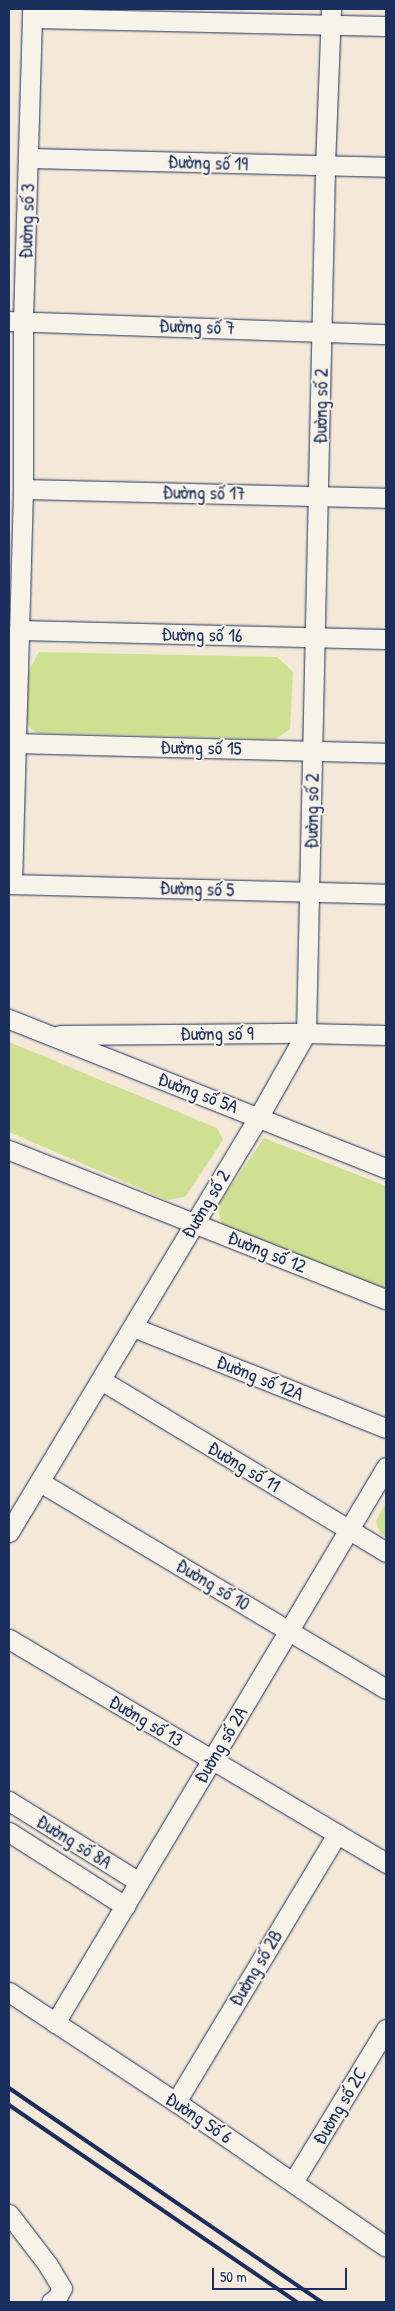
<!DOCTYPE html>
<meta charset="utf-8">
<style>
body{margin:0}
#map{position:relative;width:395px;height:2311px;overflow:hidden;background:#f4e9d8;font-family:"Patrick Hand",sans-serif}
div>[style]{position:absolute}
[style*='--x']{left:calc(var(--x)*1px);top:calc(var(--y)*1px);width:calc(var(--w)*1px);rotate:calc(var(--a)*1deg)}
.green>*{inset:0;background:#d0e093}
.roads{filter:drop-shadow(0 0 1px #1b2f5e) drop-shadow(0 0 1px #1b2f5e)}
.minor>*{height:19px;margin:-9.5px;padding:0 9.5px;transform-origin:9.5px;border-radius:9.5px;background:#f7f3e8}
.rail>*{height:4px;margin:-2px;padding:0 2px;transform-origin:2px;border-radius:2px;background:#1b2f5e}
span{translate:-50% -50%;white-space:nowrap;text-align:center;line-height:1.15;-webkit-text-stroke:4px #f7f3e8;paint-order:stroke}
.street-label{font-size:19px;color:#1b2f5e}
.frame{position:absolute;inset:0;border:10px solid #1b2f5e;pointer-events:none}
.scale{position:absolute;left:212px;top:2268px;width:135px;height:22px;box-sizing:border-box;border:2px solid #1b2f5e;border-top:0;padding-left:6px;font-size:15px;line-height:18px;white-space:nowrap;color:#1b2f5e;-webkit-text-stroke:4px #f7f3e8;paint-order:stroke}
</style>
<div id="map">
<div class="green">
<i style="clip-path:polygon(39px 652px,277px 657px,293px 672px,290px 729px,276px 739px,38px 733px,31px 729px,27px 721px,28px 672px)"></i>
<i style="clip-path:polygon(9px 1042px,217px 1128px,223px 1140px,185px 1197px,167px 1200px,9px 1132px)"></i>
<i style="clip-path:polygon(264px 1138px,386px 1186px,386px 1289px,222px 1225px,217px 1206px)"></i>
<i style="clip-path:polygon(386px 1502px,386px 1537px,380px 1533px,376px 1521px)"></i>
</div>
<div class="roads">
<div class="minor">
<i style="--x:32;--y:18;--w:354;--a:1.3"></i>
<i style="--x:29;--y:158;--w:357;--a:1.4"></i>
<i style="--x:9;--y:321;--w:377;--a:2"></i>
<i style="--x:23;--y:489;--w:363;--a:1.4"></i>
<i style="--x:19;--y:630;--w:367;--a:1.4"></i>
<i style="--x:15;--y:743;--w:371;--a:1.5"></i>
<i style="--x:9;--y:884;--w:377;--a:1.5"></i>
<i style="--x:12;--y:884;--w:395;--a:-88.4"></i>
<i style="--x:23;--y:489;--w:169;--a:-90"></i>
<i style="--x:23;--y:320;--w:311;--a:-88.3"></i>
<i style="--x:9;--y:1019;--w:405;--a:21.6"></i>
<i style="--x:60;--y:1035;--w:246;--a:-0.5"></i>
<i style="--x:306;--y:1033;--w:80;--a:1.4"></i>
<i style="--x:9;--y:1150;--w:405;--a:21.6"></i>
<i style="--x:133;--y:1327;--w:272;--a:21.8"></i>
<i style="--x:101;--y:1380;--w:333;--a:31.1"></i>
<i style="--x:40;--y:1482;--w:403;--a:30.9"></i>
<i style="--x:9;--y:1532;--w:485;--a:-59"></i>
<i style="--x:259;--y:1116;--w:95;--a:-60.5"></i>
<i style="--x:306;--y:1033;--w:867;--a:-88.74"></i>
<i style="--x:325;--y:166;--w:157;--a:-87.8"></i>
<i style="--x:9;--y:1639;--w:439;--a:30.7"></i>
<i style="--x:9;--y:1801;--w:153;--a:31.9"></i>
<i style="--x:9;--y:1832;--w:138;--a:32.5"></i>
<i style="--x:9;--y:1992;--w:200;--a:33.4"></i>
<i style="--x:176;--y:2102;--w:255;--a:34.6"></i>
<i style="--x:55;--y:2023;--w:647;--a:-59.23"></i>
<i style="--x:176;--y:2102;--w:313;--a:-59"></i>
<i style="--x:293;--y:2182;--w:179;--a:-58.7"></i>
<i style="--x:9;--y:2214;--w:64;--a:52.6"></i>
<i style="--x:48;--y:2265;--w:27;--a:59"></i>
<i style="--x:62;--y:2288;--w:11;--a:117"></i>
<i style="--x:57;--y:2298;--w:7;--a:146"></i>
</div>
</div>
<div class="rail">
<i style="--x:9;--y:2088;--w:379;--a:34.4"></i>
<i style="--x:9;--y:2105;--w:349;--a:34.4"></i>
</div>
<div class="street-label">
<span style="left:208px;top:163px;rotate:2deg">Đường số 19</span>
<span style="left:27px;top:221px;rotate:-88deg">Đường số 3</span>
<span style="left:197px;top:327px;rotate:2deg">Đường số 7</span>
<span style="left:321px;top:406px;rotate:-89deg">Đường số 2</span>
<span style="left:204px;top:493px;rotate:1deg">Đường số 17</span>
<span style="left:202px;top:635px;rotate:1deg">Đường số 16</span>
<span style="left:201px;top:748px;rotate:1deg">Đường số 15</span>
<span style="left:312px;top:811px;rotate:-89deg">Đường số 2</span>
<span style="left:197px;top:889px;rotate:2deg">Đường số 5</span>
<span style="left:217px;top:1034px">Đường số 9</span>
<span style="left:198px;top:1093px;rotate:21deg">Đường số 5A</span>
<span style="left:206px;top:1204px;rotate:-59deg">Đường số 2</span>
<span style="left:267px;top:1252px;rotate:22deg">Đường số 12</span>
<span style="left:260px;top:1378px;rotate:22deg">Đường số 12A</span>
<span style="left:244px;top:1467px;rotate:31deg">Đường số 11</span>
<span style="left:213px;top:1585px;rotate:31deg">Đường số 10</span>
<span style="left:146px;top:1721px;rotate:31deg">Đường số 13</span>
<span style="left:221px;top:1745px;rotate:-59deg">Đường số 2A</span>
<span style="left:74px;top:1842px;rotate:32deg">Đường số 8A</span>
<span style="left:256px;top:1968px;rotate:-59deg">Đường số 2B</span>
<span style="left:340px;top:2106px;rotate:-59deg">Đường số 2C</span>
<span style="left:199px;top:2118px;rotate:34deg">Đường Số 6</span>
</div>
<div class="frame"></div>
<div class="scale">50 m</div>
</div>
